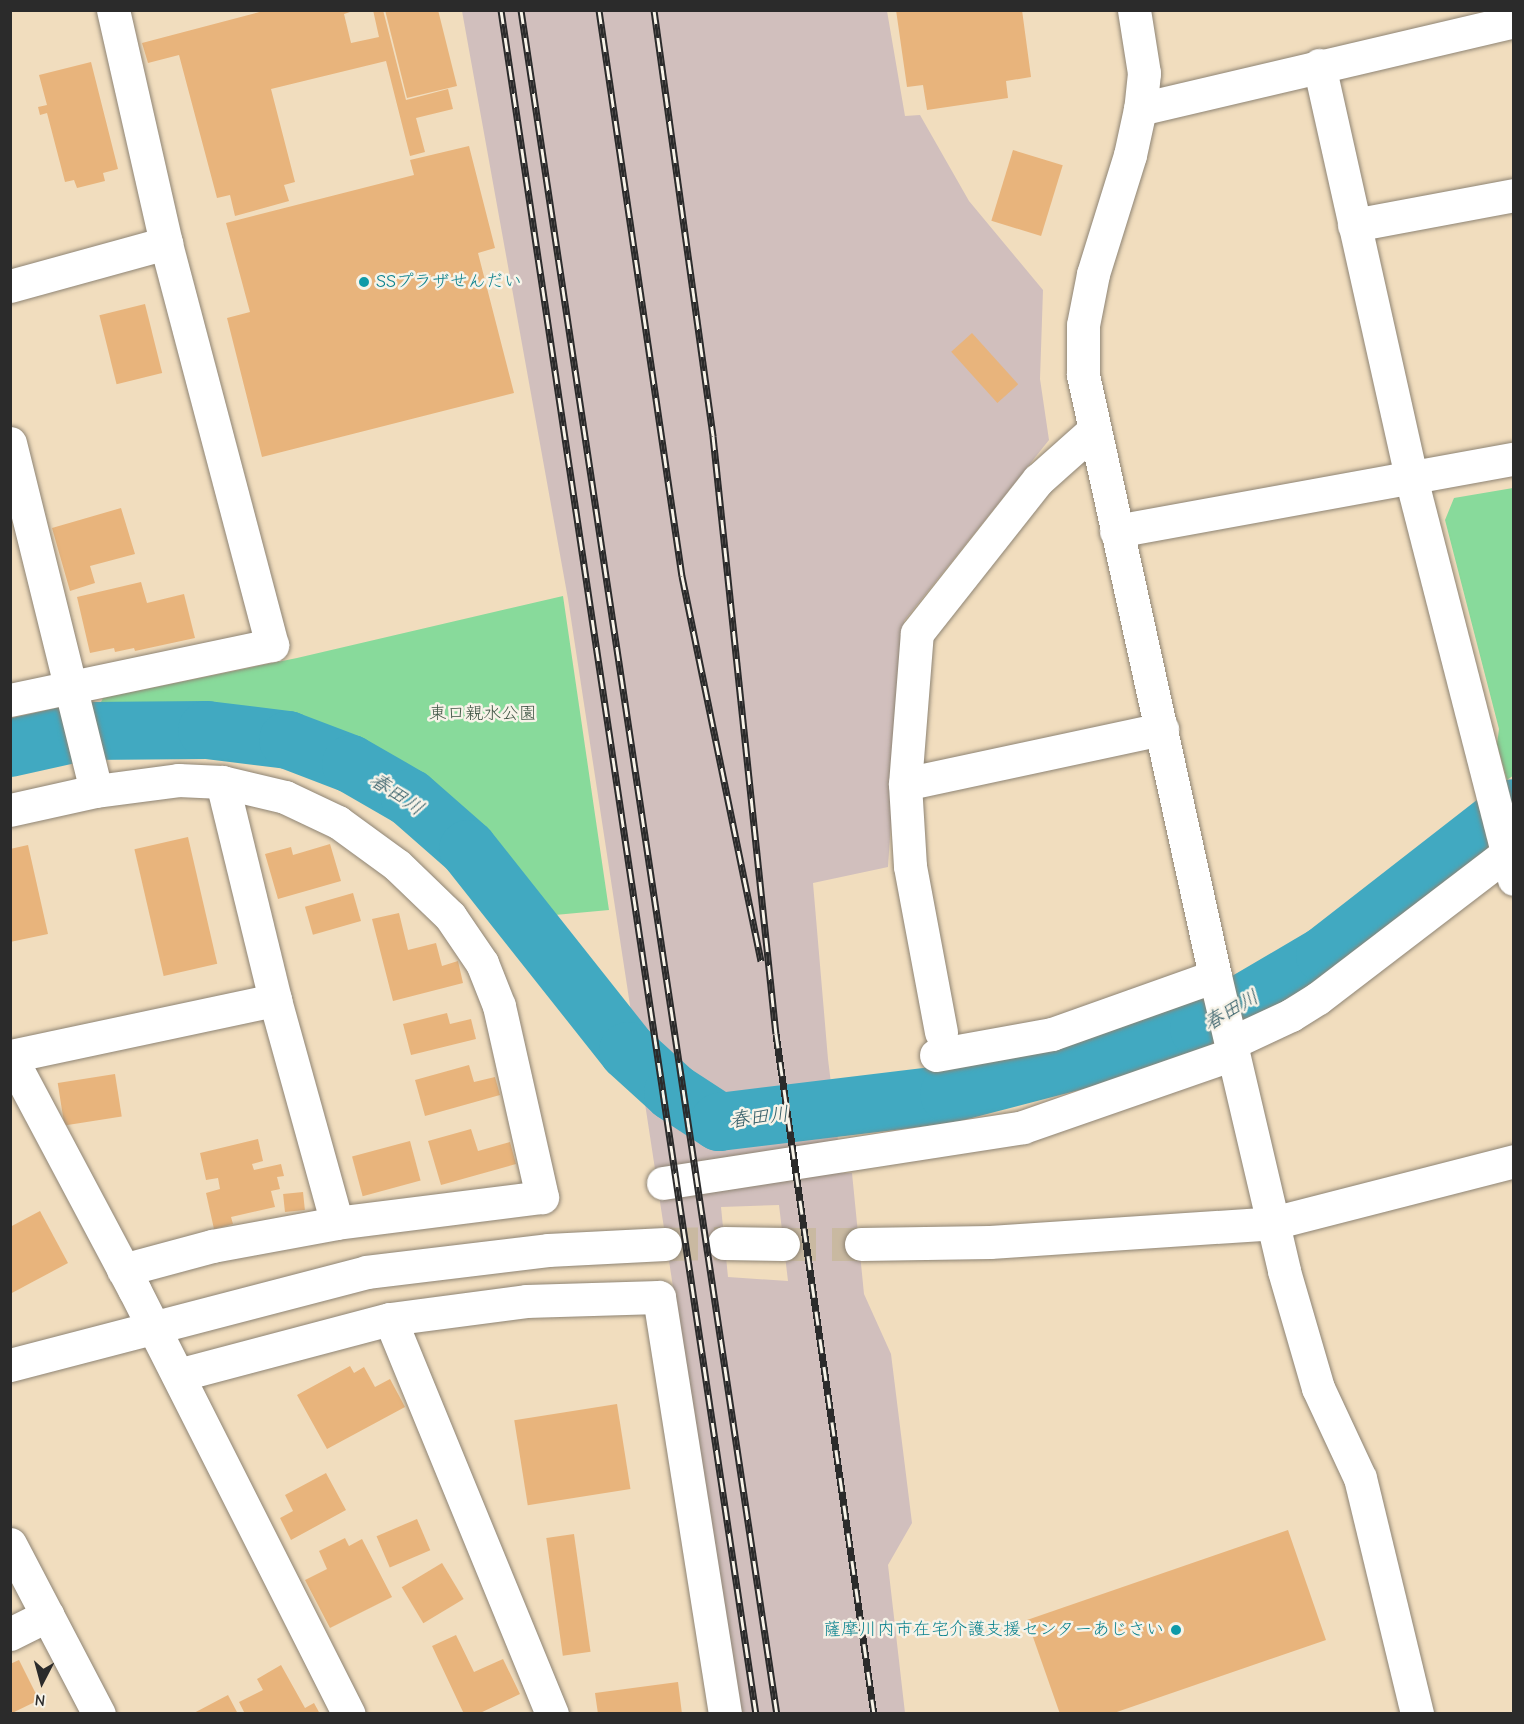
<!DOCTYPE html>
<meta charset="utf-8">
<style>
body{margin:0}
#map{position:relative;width:1524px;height:1724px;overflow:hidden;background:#f1ddbe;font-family:"Comic Neue","Klee One",sans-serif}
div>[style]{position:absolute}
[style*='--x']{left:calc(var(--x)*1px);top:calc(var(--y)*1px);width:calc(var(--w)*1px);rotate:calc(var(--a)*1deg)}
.industrial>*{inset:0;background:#d1bfbd}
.green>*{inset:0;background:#88da9b}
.river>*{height:58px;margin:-29px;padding:0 29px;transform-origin:29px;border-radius:29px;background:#41a9c1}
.building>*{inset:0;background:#e8b47c;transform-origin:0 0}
.minor-tunnel>*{height:33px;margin-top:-16.5px;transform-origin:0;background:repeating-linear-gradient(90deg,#c9b9a1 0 33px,transparent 0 49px)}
.roads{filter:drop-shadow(0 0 2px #8e8474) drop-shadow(0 0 2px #8e8474)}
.minor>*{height:33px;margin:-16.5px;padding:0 16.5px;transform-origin:16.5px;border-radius:16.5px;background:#fff}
.rail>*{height:7px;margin-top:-3.5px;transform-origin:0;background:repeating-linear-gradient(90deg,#f7f3e8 0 14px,#2b2b2b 0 28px);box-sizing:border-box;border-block:2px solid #2b2b2b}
.dots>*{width:16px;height:16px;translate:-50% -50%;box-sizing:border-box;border:3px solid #f7f3e8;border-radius:50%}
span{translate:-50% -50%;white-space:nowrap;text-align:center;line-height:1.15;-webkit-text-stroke:5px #f7f3e8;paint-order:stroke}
.culture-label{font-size:18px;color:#0d838f}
.left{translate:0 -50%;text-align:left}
.right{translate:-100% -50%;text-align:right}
.park-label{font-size:18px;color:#425747}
.water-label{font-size:20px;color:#345d67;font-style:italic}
.frame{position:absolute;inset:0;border:12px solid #2b2b2b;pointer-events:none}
.north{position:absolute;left:12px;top:1652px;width:60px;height:60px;-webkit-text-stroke:4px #f7f3e8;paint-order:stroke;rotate:186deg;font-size:16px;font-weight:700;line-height:24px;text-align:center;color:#2b2b2b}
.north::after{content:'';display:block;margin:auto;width:21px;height:27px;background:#2b2b2b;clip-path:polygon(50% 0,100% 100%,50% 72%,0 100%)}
</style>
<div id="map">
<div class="industrial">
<i style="clip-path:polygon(evenodd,462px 11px,887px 11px,905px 116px,920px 115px,969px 201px,1043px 290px,1040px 379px,1049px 440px,904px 621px,888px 867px,813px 883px,828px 1059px,842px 1173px,852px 1173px,864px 1294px,891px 1354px,912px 1523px,888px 1565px,905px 1713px,738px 1713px,568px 599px,462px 11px,779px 1205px,788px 1281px,728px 1277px,721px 1207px,779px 1205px)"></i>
</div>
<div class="green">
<i style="clip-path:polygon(1513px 488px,1514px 775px,1507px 780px,1497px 744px,1499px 729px,1445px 520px,1454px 498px)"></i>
<i style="clip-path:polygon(563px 596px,609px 910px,544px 916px,459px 821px,412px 782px,348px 745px,290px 724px,218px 710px,158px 711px,99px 719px,97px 710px,103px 698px,297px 658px)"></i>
</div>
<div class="river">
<i style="--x:10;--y:748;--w:78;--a:-12.6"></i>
<i style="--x:86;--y:731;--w:121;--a:-0.5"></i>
<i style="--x:207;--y:730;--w:82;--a:7"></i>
<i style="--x:288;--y:740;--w:67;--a:20.9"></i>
<i style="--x:351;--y:764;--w:68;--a:30"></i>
<i style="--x:410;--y:798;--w:77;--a:41.3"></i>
<i style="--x:468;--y:849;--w:258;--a:51.6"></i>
<i style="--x:628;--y:1051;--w:61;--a:42.3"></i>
<i style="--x:673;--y:1092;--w:55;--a:33.1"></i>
<i style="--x:719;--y:1122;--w:232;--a:-6.9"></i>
<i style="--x:949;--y:1094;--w:258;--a:-14.6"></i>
<i style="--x:1199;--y:1029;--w:146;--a:-30.4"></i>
<i style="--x:1325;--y:955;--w:239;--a:-37.9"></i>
</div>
<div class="building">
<i style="clip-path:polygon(267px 10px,356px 10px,344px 14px,351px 43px,379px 37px,373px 10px,383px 10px,406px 100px,448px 89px,453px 109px,416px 118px,425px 152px,410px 156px,386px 61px,271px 89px,295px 182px,284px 185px,289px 201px,235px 216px,230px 195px,217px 198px,179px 55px,148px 63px,142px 43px)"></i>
<i style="clip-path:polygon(385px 10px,438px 10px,457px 86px,407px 98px)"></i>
<i style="clip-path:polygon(896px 10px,1022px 10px,1031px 77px,1006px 81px,1008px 98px,927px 110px,923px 85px,907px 87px)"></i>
<i style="clip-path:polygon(91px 62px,118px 169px,103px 173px,105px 181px,77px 188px,74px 180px,65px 182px,47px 113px,40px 115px,38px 107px,47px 105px,39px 75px)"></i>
<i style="clip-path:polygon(469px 146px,495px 248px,478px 253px,514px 393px,262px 457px,227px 318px,250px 312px,226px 223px,414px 175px,410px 160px)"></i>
<i style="left:1013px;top:150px;width:52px;height:74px;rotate:17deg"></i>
<i style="left:145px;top:304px;width:71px;height:47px;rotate:76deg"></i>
<i style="left:972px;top:333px;width:69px;height:28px;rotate:48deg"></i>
<i style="clip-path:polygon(121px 508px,135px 554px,90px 566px,95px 583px,70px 591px,52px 528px)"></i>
<i style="clip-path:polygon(141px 582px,147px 603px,184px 594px,195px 638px,135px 651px,134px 648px,115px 652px,114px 648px,90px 653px,77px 597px)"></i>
<i style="left:188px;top:837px;width:130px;height:55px;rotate:77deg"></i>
<i style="clip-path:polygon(330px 844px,341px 881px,278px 899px,265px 854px,291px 847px,293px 855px)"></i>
<i style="clip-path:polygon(28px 845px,48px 934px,10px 942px,10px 849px)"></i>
<i style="left:353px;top:893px;width:29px;height:50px;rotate:74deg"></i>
<i style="clip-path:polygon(399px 913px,408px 950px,436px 943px,442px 966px,458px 961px,463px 983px,393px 1001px,372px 919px)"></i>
<i style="clip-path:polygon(447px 1013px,450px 1024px,471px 1019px,476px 1039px,411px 1055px,403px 1024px)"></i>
<i style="clip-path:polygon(469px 1065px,474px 1082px,495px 1077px,500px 1095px,425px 1116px,415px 1080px)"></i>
<i style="left:115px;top:1074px;width:43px;height:58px;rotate:81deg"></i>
<i style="clip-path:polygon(471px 1129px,478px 1151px,510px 1142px,516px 1164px,441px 1185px,428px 1141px)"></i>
<i style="clip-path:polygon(258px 1139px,263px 1161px,252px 1164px,254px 1170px,281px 1164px,284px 1176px,277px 1177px,280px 1189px,271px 1191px,275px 1207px,231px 1217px,233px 1224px,214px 1229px,206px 1193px,220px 1189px,218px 1178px,206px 1180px,200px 1153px)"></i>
<i style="left:410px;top:1141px;width:41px;height:60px;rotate:75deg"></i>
<i style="left:303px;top:1192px;width:18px;height:20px;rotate:84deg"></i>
<i style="clip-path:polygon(40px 1211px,68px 1263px,10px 1294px,10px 1227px)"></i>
<i style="clip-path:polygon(350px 1366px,354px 1373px,364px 1367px,375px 1387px,390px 1379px,405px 1407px,327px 1449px,297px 1395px)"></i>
<i style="left:617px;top:1404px;width:86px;height:104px;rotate:81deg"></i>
<i style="clip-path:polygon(326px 1473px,346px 1510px,291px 1540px,280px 1518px,293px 1511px,285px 1495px)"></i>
<i style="left:417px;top:1519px;width:34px;height:44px;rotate:67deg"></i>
<i style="clip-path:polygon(1288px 1530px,1326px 1640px,1111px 1714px,1060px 1714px,1027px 1620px)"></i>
<i style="left:574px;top:1534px;width:119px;height:28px;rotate:82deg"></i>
<i style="clip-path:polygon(345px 1538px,349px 1546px,362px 1539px,392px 1597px,330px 1628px,305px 1580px,327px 1569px,319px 1551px)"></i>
<i style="left:442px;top:1563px;width:42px;height:47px;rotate:59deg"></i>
<i style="clip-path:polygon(456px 1635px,474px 1672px,503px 1659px,520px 1694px,478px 1714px,464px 1714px,432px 1646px)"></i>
<i style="clip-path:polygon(19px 1660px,39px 1700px,10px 1714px,10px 1664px)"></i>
<i style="clip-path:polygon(281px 1665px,305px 1708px,314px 1703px,320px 1714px,245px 1714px,239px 1702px,263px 1690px,257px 1679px)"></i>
<i style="clip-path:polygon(678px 1682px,682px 1714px,598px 1714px,595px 1693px)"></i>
<i style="clip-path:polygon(228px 1695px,238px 1714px,192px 1714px)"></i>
</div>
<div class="minor-tunnel">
<i style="--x:665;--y:1244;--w:59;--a:-1"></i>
<i style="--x:783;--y:1244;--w:78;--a:0"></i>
</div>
<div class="roads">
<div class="minor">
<i style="--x:1134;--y:10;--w:64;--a:81"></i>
<i style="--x:1144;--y:73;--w:36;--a:96"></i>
<i style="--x:1140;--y:109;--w:47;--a:102.3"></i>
<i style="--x:1130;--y:155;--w:125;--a:107.3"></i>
<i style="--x:1093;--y:274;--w:52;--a:101.1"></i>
<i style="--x:1083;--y:325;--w:50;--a:90"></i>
<i style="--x:1083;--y:375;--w:615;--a:77.61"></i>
<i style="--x:1215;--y:976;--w:303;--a:76.8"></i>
<i style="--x:1284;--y:1271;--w:122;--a:73.8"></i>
<i style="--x:1318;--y:1388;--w:99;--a:65"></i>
<i style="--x:1360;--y:1478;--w:243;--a:76.4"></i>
<i style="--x:1319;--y:65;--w:423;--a:77.4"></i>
<i style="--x:1411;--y:478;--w:414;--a:75.6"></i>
<i style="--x:1140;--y:109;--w:384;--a:-13.2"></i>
<i style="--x:1354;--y:225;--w:163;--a:-10.6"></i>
<i style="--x:10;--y:286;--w:162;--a:-15.4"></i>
<i style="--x:10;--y:443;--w:358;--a:76.1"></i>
<i style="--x:1116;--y:531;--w:404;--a:-10.3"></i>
<i style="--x:10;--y:700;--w:268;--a:-11.9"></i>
<i style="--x:272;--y:645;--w:416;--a:-104.8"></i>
<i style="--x:166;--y:243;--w:239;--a:-102.8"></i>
<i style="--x:222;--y:782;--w:224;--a:76.3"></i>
<i style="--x:275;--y:1000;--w:231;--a:74.5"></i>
<i style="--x:905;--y:784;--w:263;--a:-12.1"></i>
<i style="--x:10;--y:810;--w:88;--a:-12.5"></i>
<i style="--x:96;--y:791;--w:83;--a:-7.6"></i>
<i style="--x:178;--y:780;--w:44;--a:2.6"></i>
<i style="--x:222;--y:782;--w:65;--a:13.4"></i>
<i style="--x:285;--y:797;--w:59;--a:25.3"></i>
<i style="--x:338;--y:822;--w:73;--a:36.1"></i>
<i style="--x:397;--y:865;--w:74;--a:43.9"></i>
<i style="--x:450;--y:916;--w:57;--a:55.8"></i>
<i style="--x:482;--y:963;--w:46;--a:68.4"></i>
<i style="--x:499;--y:1006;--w:196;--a:77.3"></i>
<i style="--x:542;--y:1197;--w:207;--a:172.8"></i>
<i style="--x:337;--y:1223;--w:127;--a:169.6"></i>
<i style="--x:212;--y:1246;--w:92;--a:164.9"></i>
<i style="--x:941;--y:1032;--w:169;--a:-100.6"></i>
<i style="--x:910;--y:866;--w:82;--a:-93.5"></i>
<i style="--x:905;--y:784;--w:151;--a:-85.5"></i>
<i style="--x:917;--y:633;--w:195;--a:-51.7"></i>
<i style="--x:1038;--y:480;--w:74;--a:-41.7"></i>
<i style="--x:1231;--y:1043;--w:66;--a:-25"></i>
<i style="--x:1291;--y:1015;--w:32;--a:-32"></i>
<i style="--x:1318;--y:998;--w:247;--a:-37.4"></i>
<i style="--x:936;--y:1055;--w:118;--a:-10.3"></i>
<i style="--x:1052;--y:1034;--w:173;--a:-19.6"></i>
<i style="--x:10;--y:1056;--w:264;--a:62"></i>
<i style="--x:134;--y:1289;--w:476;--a:63.2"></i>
<i style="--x:11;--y:1056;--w:270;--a:-12"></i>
<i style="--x:663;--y:1183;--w:364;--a:-8.8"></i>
<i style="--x:1023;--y:1127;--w:222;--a:-19.2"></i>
<i style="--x:724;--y:1243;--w:59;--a:1"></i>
<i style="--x:861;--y:1244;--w:129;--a:-0.9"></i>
<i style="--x:990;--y:1242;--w:284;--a:-3.8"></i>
<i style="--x:1273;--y:1223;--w:249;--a:-14.4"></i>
<i style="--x:390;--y:1319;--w:427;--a:67.7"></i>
<i style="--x:10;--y:1365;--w:368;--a:-14.6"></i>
<i style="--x:366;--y:1272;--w:183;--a:-6.9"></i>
<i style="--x:548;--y:1250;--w:117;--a:-2.9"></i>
<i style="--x:178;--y:1375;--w:219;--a:-14.8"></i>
<i style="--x:390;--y:1319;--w:137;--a:-7.5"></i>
<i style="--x:526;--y:1301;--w:133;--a:-1.7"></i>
<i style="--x:659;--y:1297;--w:422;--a:81"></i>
<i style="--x:10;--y:1544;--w:192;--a:62.4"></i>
<i style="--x:10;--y:1634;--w:42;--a:-26.6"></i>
</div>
</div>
<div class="rail">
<i style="--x:501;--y:10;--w:1723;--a:81.49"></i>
<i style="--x:521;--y:10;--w:1723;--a:81.46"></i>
<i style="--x:599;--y:10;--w:572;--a:81.66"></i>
<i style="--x:682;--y:576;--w:393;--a:78.4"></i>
<i style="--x:654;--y:10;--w:430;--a:82.1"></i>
<i style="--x:713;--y:436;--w:601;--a:83.99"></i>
<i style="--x:776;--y:1034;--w:687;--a:81.8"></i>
</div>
<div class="dots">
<i style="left:364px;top:282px;background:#0f9aa8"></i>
<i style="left:1176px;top:1630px;background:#0f9aa8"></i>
</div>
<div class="culture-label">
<span class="left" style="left:376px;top:282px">SSプラザせんだい</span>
<span class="right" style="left:1164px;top:1630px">薩摩川内市在宅介護支援センターあじさい</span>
</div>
<div class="park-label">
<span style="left:483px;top:714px">東口親水公園</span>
</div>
<div class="water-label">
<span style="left:397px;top:794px;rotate:34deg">春田川</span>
<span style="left:1231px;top:1010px;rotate:-30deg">春田川</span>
<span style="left:759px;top:1117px;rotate:-7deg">春田川</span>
</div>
<div class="frame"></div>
<div class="north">N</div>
</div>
